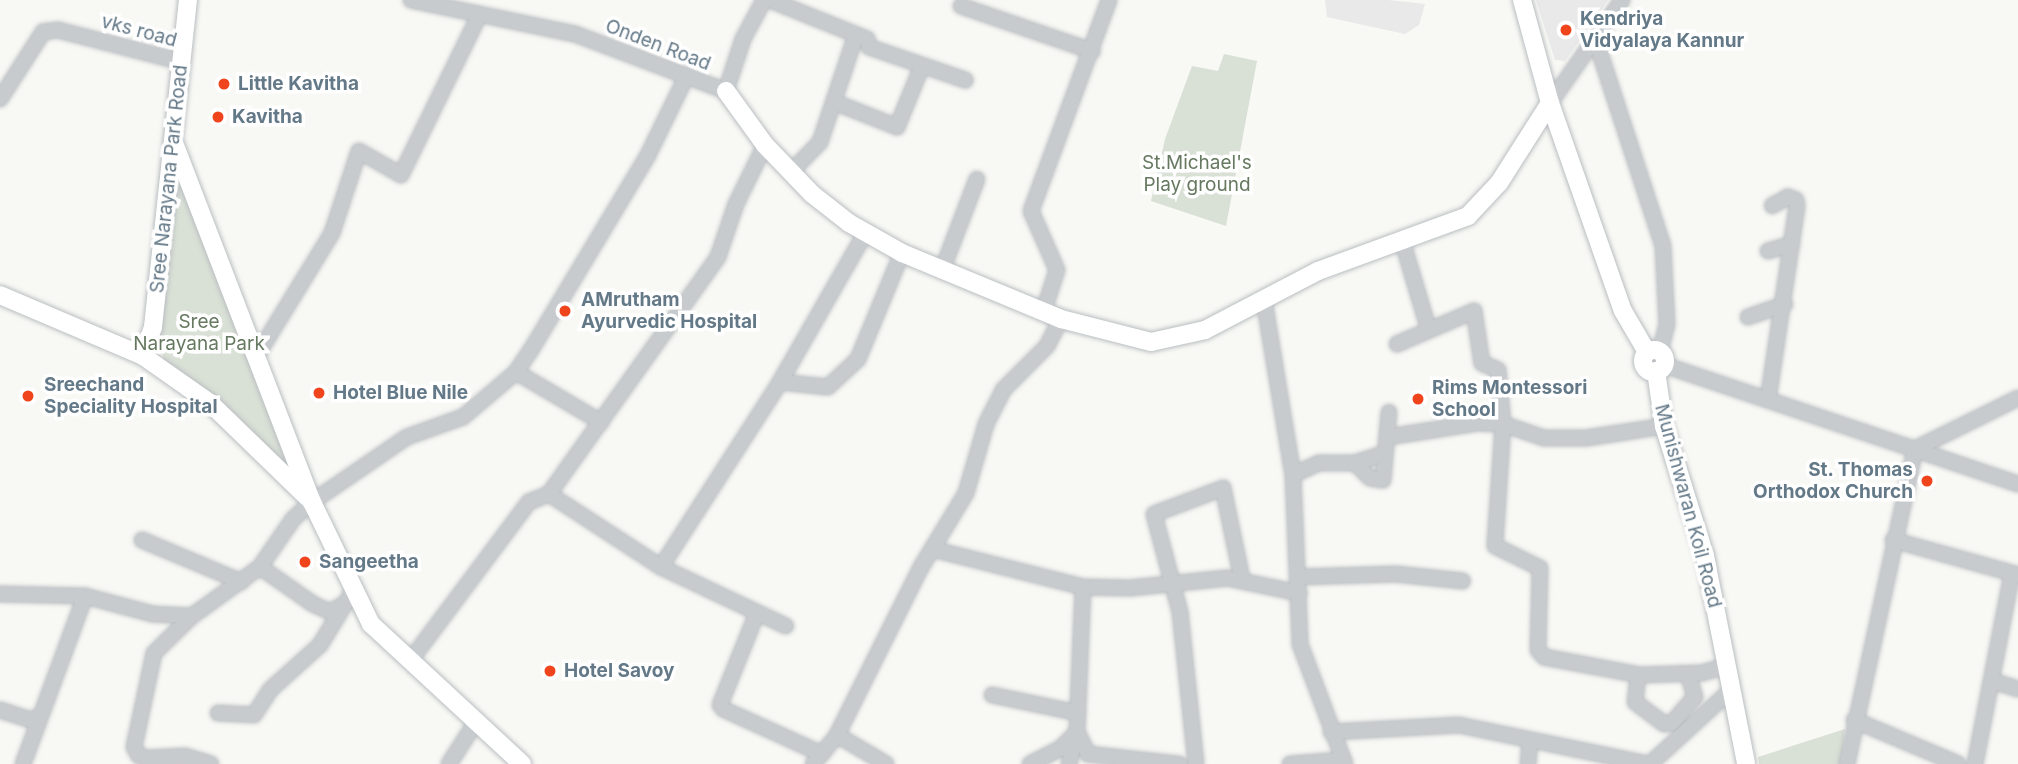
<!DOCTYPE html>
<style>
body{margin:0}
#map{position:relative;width:2018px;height:764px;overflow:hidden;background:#f8f8f4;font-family:Inter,sans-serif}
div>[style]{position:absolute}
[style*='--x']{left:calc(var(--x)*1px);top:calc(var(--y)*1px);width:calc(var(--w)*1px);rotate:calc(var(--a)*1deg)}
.built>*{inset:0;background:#e8e9e8}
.green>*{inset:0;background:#d9e0d5}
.roads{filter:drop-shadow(0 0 2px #babec2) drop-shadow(0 0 2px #babec2)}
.minor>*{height:14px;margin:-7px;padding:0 7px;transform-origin:7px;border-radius:7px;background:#c7cbce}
.major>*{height:18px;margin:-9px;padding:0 9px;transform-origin:9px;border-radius:9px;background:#fff}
.major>.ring{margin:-9px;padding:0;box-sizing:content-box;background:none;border:18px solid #fff;border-radius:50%}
.dots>*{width:19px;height:19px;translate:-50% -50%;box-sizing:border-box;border:4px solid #fff;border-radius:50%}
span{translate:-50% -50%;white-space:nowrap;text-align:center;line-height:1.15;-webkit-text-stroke:7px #fff;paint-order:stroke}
.poi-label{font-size:19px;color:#647988;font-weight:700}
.left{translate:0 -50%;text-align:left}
.right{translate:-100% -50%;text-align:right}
.street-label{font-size:19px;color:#647988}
.park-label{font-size:19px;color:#667960}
</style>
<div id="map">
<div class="built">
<i style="clip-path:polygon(1325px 0,1388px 0,1425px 4px,1419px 25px,1405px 34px,1327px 17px)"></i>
<i style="clip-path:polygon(1536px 0,1608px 0,1565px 61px,1555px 60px)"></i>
</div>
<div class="green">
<i style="clip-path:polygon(1224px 54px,1257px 61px,1226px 226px,1151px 201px,1165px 139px,1192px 66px,1218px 71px)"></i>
<i style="clip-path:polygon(176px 158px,306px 494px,215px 399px,164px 360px,157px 337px)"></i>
<i style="clip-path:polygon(1845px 729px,1841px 764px,1759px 764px,1758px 757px)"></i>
</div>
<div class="roads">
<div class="minor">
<i style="--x:411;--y:0;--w:167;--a:11.7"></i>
<i style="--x:575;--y:34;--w:161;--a:20.7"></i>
<i style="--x:726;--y:91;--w:55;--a:-71.9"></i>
<i style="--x:743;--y:39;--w:44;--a:-61.7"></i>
<i style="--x:770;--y:0;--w:105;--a:21.9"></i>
<i style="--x:867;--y:39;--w:8;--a:76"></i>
<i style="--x:869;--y:47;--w:102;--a:19"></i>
<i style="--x:961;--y:6;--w:139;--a:19"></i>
<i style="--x:1595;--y:38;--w:219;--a:71.9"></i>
<i style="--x:1663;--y:246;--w:78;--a:87.1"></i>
<i style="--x:1667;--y:324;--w:29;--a:104"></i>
<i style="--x:0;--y:99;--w:80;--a:-57.3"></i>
<i style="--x:43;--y:32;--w:15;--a:-8"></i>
<i style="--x:58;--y:30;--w:128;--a:14.5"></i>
<i style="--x:834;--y:102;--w:68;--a:21.6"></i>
<i style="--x:897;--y:127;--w:66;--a:-67.7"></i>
<i style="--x:1550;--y:103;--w:126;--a:-55"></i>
<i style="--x:765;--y:145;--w:66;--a:116.2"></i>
<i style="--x:736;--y:204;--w:56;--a:108.8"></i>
<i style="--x:718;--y:257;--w:291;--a:125.5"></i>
<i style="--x:549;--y:494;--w:134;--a:33.1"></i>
<i style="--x:661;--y:567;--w:220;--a:-57.2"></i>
<i style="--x:780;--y:382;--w:48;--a:5.9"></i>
<i style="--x:828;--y:387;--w:41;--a:-43"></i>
<i style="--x:858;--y:359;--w:115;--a:-67.5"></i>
<i style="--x:791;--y:172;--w:42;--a:-46"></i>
<i style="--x:820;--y:142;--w:113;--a:-71.4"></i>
<i style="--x:1402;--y:240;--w:91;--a:73.4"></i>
<i style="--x:1768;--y:251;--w:25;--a:-16"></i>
<i style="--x:943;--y:268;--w:95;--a:-69.1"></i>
<i style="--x:1264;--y:300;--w:177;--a:80.6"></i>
<i style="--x:1293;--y:475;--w:169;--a:87.6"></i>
<i style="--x:1300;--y:644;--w:128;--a:69.4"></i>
<i style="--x:1044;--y:310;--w:42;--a:-72"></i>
<i style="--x:1057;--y:270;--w:64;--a:-113.8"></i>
<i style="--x:1031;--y:211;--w:225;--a:-69.7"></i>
<i style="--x:1748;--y:317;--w:39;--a:-19"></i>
<i style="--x:1397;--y:344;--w:84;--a:-23.2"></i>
<i style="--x:1474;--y:311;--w:53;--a:81.3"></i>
<i style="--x:1482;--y:363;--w:17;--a:24"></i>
<i style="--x:1498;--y:370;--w:54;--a:84.7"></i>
<i style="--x:1503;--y:424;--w:122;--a:93.8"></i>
<i style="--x:1495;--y:546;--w:50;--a:26.1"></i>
<i style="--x:1540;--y:568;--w:82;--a:91.4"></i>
<i style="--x:1538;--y:650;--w:9;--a:49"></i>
<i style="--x:1544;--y:657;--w:98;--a:10.6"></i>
<i style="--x:1640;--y:675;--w:62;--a:-1.8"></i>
<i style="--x:1702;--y:673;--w:26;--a:-16"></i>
<i style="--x:256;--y:357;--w:145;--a:-58.5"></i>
<i style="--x:332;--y:233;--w:86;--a:-71.8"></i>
<i style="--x:359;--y:151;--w:48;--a:29.7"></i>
<i style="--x:401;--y:175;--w:179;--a:-63.9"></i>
<i style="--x:1664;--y:365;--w:373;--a:18.6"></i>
<i style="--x:516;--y:372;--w:99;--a:30.5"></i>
<i style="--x:780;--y:382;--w:173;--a:-60.2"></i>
<i style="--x:1768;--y:400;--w:196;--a:-81.5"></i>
<i style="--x:1797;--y:206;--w:6;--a:-99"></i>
<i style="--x:1796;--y:200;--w:9;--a:-159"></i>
<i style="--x:1788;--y:197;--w:18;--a:151"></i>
<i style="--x:1388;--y:437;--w:90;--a:-8.9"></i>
<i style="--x:1477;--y:423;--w:26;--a:2"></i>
<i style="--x:1503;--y:424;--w:43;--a:18.9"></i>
<i style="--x:1544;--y:438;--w:42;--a:0"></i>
<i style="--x:1586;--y:438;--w:79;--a:-8.7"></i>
<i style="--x:1355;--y:463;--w:21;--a:45"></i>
<i style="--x:1370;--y:478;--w:13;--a:9"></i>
<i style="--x:1383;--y:480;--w:68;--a:-85"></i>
<i style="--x:1293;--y:475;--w:29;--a:-25"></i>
<i style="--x:1319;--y:463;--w:36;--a:0"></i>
<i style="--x:1355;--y:463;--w:28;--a:-18"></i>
<i style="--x:142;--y:540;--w:108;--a:22.8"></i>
<i style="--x:1893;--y:540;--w:130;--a:15.6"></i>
<i style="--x:932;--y:549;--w:156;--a:14.1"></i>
<i style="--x:1083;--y:587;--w:145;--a:92.4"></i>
<i style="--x:1077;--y:732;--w:25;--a:63"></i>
<i style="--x:1088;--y:754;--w:92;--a:6.3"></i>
<i style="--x:260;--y:567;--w:65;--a:34.9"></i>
<i style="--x:313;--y:604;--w:19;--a:25"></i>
<i style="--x:330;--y:612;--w:14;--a:-30"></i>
<i style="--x:661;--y:567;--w:138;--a:25.3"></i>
<i style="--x:1298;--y:577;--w:98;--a:-1.8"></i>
<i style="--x:1396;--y:574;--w:67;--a:6"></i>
<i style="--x:1083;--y:587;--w:47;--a:1.2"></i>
<i style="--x:1130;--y:588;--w:98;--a:-5.9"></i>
<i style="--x:1227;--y:578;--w:74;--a:11.8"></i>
<i style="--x:0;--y:594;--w:85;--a:1.3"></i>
<i style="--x:85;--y:596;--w:69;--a:15"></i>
<i style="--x:152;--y:614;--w:40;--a:2.9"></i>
<i style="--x:192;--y:616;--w:84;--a:-35.8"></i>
<i style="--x:260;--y:567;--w:58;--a:-55.5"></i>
<i style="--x:293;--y:519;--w:25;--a:-42"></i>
<i style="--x:312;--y:502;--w:115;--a:-34.4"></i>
<i style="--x:407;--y:437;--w:59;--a:-19.7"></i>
<i style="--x:463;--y:417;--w:70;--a:-40.3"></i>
<i style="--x:516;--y:372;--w:27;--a:-56"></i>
<i style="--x:531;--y:350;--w:227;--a:-59"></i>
<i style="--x:648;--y:155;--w:89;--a:-64"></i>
<i style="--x:192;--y:616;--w:53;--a:135.8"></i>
<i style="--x:154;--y:653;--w:96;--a:102"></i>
<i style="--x:134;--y:747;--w:10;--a:61"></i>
<i style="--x:139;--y:756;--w:9;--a:13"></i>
<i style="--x:148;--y:758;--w:37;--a:-3"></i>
<i style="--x:185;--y:756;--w:27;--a:17"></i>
<i style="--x:410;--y:661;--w:199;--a:-53.2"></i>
<i style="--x:529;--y:502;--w:22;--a:-22"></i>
<i style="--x:1638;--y:675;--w:27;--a:96"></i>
<i style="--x:1635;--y:702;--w:36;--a:37"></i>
<i style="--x:1664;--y:724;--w:8;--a:-7"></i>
<i style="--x:1672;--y:723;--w:35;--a:-49"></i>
<i style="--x:1695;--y:697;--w:24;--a:-107"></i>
<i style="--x:1992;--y:681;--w:27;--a:17"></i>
<i style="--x:992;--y:695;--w:88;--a:11.8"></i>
<i style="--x:720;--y:705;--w:99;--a:-68.1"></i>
<i style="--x:723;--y:709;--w:109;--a:24.4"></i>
<i style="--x:0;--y:710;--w:32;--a:18"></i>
<i style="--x:30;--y:720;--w:9;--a:-18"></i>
<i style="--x:218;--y:713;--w:36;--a:3"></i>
<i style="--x:254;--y:715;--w:30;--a:-57"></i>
<i style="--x:270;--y:690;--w:67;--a:-42"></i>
<i style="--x:320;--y:645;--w:66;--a:-58.7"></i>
<i style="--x:1854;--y:720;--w:113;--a:22.9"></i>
<i style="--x:1331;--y:732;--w:128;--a:-3.1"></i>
<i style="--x:1459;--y:725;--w:192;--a:11.7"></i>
<i style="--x:837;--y:735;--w:57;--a:30.6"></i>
<i style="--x:23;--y:764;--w:179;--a:-69.7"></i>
<i style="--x:449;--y:764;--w:50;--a:-57.3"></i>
<i style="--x:813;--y:764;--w:38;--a:-50"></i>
<i style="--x:837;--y:735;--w:186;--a:-63.4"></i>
<i style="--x:920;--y:569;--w:89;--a:-58.8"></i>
<i style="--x:966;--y:493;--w:72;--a:-73.8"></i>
<i style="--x:986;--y:424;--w:38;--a:-63"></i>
<i style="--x:1003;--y:390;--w:62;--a:-45"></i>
<i style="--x:1047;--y:346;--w:30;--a:-63"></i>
<i style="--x:1030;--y:764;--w:34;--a:-27"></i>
<i style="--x:1060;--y:749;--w:24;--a:-45"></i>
<i style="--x:1069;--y:764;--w:33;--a:-76"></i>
<i style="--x:1196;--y:764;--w:153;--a:-96"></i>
<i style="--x:1180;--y:612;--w:101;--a:-104.9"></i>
<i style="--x:1154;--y:514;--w:74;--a:-20.6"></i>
<i style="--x:1223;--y:488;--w:93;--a:78.2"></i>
<i style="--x:1290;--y:764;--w:53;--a:-4.3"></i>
<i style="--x:1528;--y:764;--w:22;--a:-85"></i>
<i style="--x:1650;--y:764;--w:108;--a:-42.4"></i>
<i style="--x:1847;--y:764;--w:322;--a:-77.8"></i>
<i style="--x:1915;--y:449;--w:115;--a:-26.3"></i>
<i style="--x:1975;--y:764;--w:194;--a:-79"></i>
</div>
<div class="major">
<i style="--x:1522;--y:0;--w:107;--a:74.8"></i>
<i style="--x:1550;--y:103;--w:220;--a:70.7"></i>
<i style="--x:1623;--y:311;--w:48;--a:59.7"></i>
<i style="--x:726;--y:91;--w:67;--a:54.2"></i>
<i style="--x:765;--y:145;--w:68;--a:46.2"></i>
<i style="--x:812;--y:194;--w:47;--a:38.1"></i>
<i style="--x:849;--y:223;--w:61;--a:29.5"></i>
<i style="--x:902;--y:253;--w:172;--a:22.5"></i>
<i style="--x:1061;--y:319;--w:93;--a:14.3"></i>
<i style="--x:1151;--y:342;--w:55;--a:-12.5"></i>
<i style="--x:1205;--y:330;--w:127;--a:-27.6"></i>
<i style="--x:1318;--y:271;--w:160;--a:-20.1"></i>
<i style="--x:1468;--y:216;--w:45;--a:-46.8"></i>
<i style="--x:1499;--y:183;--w:95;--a:-57.5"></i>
<i style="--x:174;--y:143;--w:385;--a:69"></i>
<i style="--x:312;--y:502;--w:136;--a:64.2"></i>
<i style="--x:371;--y:624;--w:206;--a:42.8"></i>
<i style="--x:0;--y:295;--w:155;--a:23.1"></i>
<i style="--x:143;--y:356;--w:82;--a:35"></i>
<i style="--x:210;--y:403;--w:135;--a:44.1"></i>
<i class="ring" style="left:1643px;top:350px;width:4px;height:4px"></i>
<i style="--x:143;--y:356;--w:31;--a:-71"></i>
<i style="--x:153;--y:327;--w:329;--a:-83.9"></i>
<i style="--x:1656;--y:371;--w:56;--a:81.7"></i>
<i style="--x:1664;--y:426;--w:136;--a:72.5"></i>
<i style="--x:1705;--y:556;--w:212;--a:78.8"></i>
</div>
</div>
<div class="dots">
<i style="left:1566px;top:30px;background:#f0451c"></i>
<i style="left:224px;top:84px;background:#f0451c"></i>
<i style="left:218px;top:117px;background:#f0451c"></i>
<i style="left:565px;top:311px;background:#f0451c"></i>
<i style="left:319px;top:393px;background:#f0451c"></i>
<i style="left:28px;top:396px;background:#f0451c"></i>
<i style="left:1418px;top:399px;background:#f0451c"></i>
<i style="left:1927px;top:481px;background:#f0451c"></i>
<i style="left:305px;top:562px;background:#f0451c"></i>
<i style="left:550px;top:671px;background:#f0451c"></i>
</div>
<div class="poi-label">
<span class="left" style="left:1580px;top:30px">Kendriya<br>Vidyalaya Kannur</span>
<span class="left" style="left:238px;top:84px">Little Kavitha</span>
<span class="left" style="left:232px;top:117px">Kavitha</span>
<span class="left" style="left:581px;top:311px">AMrutham<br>Ayurvedic Hospital</span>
<span class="left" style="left:44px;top:396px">Sreechand<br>Speciality Hospital</span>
<span class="left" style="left:1432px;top:399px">Rims Montessori<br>School</span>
<span class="left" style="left:333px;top:393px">Hotel Blue Nile</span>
<span class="right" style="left:1913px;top:481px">St. Thomas<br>Orthodox Church</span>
<span class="left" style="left:319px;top:562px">Sangeetha</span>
<span class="left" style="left:564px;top:671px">Hotel Savoy</span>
</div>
<div class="street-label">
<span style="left:139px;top:31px;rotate:15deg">vks road</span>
<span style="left:658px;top:45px;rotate:21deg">Onden Road</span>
<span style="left:169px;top:179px;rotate:-84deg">Sree Narayana Park Road</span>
<span style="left:1688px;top:506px;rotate:75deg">Munishwaran Koil Road</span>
</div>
<div class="park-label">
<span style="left:1197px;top:174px">St.Michael's<br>Play ground</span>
<span style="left:199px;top:333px">Sree<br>Narayana Park</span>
</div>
</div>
